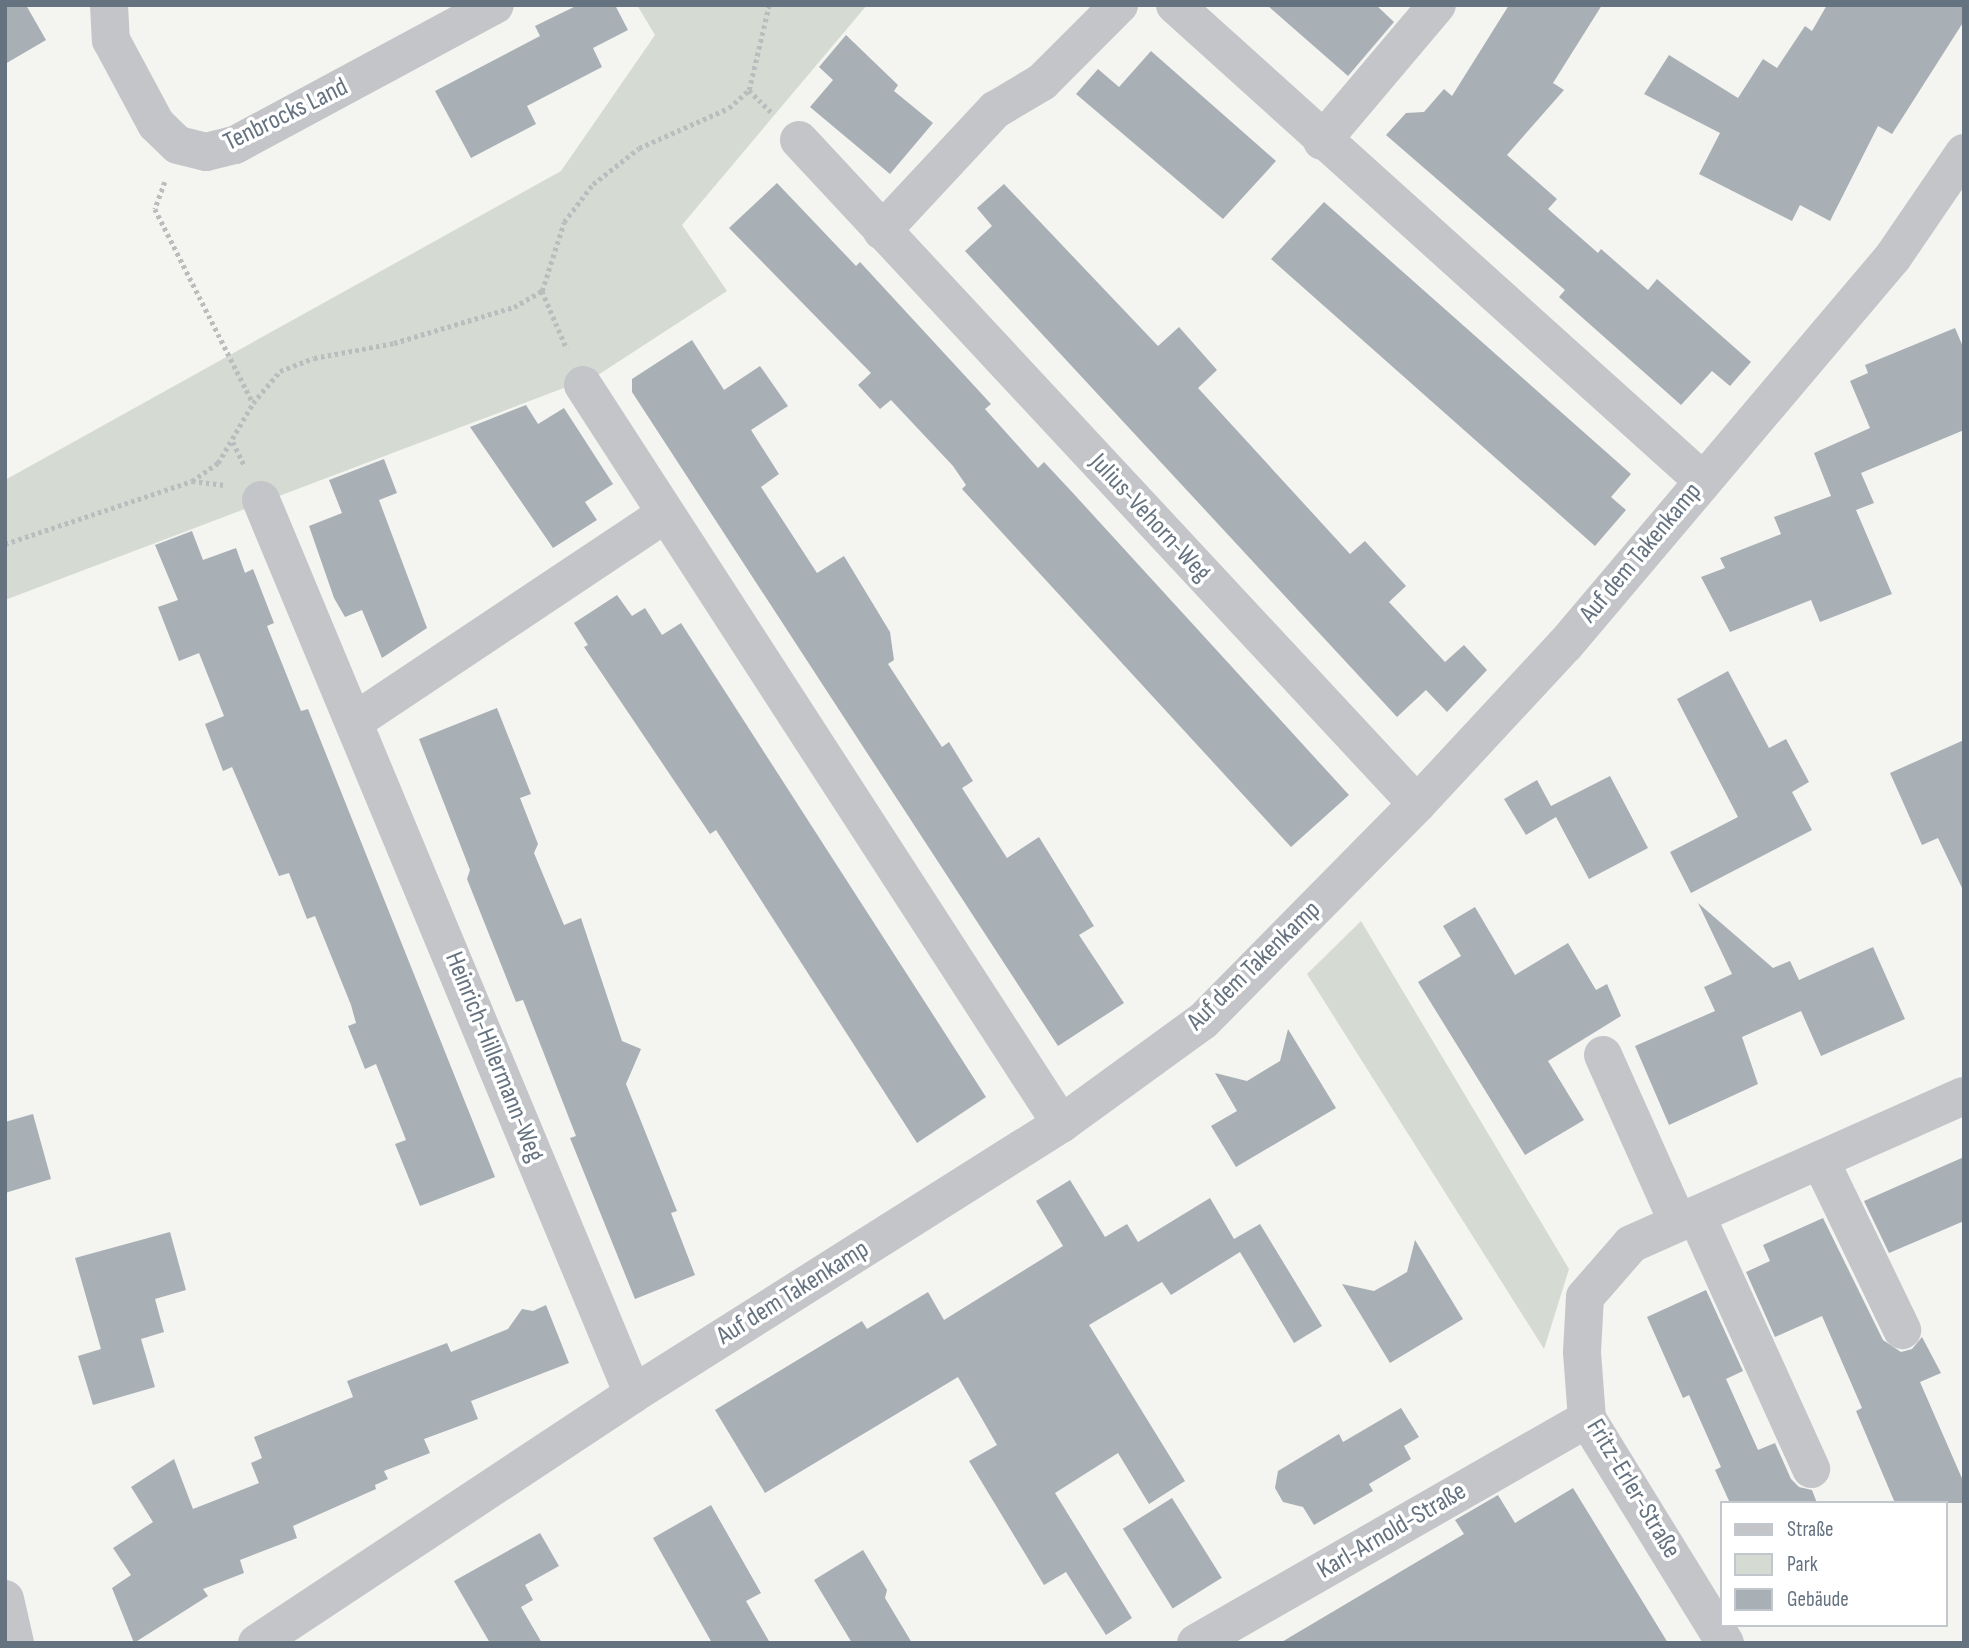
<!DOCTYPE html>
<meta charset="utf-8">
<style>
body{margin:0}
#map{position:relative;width:1969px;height:1648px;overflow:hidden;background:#f4f4f1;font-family:"Sofia Sans Condensed",sans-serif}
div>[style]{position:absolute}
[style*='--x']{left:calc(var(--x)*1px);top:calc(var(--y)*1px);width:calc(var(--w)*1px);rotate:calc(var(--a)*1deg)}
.green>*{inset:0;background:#d5dbd2}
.building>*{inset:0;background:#a9b0b5;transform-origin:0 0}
.path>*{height:4.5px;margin-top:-2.25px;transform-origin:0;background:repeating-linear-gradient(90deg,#babcbe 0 3.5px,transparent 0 7px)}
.minor>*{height:38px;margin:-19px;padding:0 19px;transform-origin:19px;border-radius:19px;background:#c3c5c9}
span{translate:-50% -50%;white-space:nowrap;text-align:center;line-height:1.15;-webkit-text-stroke:7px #fff;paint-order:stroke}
.street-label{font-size:26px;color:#657280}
.frame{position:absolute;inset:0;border:7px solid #657280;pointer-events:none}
.legend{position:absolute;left:1720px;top:1501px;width:228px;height:126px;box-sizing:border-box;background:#fff;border:2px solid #c1c7cc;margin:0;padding:9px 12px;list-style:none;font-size:21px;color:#657280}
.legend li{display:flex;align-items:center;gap:14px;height:35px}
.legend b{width:35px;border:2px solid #c1c7cc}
</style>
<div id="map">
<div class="green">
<i style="clip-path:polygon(637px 5px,867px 5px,682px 225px,727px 291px,598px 375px,5px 600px,5px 480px,561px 171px,655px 35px)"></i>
<i style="clip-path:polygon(1361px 921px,1569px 1269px,1544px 1349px,1307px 974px)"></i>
</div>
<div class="building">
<i style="clip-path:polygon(5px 5px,26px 5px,46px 40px,5px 64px)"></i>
<i style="clip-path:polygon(578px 5px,615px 5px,628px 30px,593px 48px,602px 67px,527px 106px,536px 124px,471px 158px,435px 91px,540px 36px,535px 26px)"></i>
<i style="clip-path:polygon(1267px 5px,1376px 5px,1394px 22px,1348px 76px)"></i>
<i style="clip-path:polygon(1509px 5px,1602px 5px,1553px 83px,1564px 90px,1507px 155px,1557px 199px,1548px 209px,1598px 253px,1601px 249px,1648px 290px,1657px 279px,1751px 362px,1730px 386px,1712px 371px,1681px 405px,1559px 297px,1565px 290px,1386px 135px,1406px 113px,1424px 112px,1444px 89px,1452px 96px)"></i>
<i style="clip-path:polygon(1827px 5px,1964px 5px,1964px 21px,1892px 134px,1878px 126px,1830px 221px,1800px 205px,1792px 221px,1699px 174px,1720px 133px,1644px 94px,1669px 55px,1738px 98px,1763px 59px,1777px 68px,1805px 26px,1812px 31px)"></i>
<i style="clip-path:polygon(846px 35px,898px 85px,894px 91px,933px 123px,890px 174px,810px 107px,833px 80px,819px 67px)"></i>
<i style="clip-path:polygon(1151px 51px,1276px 161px,1223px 219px,1076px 94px,1098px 69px,1119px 87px)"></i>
<i style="clip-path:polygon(777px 183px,856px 266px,860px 262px,991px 404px,985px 409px,1038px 468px,1044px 462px,1072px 492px,1349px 795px,1291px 847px,962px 489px,966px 485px,953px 466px,891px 400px,880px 409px,858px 385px,871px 373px,729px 228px)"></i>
<i style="clip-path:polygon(1004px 184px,1158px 346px,1179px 327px,1217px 370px,1198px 388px,1350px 554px,1365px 541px,1406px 586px,1389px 602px,1445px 662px,1464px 645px,1487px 670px,1447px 712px,1426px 690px,1397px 717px,965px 251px,992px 226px,977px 208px)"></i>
<i style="clip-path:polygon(1324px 202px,1631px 474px,1611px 497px,1626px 510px,1595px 546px,1271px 259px)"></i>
<i style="clip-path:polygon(1955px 328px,1964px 349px,1964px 430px,1861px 473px,1874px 503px,1856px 510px,1892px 594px,1820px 622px,1811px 600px,1730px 632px,1701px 577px,1725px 568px,1720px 558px,1781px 534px,1774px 517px,1831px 496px,1814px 453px,1870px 428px,1850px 381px,1868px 373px,1865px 365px)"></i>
<i style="clip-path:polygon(692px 340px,724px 390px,760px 366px,788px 406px,751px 430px,779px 474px,761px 487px,817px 573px,844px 556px,890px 632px,894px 660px,888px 664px,942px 747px,949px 742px,973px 781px,962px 788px,1007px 858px,1039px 837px,1094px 926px,1079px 935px,1124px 1003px,1058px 1046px,632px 392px,632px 379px)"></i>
<i style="clip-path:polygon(526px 405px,538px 424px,564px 408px,613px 484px,585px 502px,597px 520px,553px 548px,470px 427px)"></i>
<i style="clip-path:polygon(384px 459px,397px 493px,379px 500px,427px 628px,382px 658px,362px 610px,345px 617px,334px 598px,309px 526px,342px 513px,329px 480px)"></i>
<i style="clip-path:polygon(192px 531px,203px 560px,236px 548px,245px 573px,253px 569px,274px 623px,267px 626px,301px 711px,308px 709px,495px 1177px,420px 1206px,395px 1144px,406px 1140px,376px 1064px,365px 1069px,348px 1026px,356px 1023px,351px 1005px,315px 916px,307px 919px,289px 873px,279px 876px,232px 767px,223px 771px,205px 724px,224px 716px,199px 653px,179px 661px,158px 607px,178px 600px,155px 545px)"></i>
<i style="clip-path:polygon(617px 595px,632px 616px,645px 608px,662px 635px,681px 623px,986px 1097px,917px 1143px,716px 830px,710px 834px,584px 647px,588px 645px,574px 623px)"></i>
<i style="clip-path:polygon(1728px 671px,1769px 748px,1786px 739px,1809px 782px,1792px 792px,1812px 830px,1691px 893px,1670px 852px,1738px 817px,1677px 699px)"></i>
<i style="clip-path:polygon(497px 708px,531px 794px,520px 798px,538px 844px,534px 853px,564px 925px,581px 918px,622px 1041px,641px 1049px,626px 1084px,677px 1211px,671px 1213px,695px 1275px,635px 1299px,570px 1138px,576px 1136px,523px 1000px,516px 1002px,467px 879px,470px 870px,419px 739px)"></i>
<i style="clip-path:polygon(1964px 740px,1964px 892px,1938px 838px,1922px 845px,1890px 773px)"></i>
<i style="clip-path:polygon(1610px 776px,1648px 848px,1589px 879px,1556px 817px,1526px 835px,1504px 799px,1537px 780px,1551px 806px)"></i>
<i style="clip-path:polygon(1698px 903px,1773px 968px,1790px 961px,1799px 980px,1873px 947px,1905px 1019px,1821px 1056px,1801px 1011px,1742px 1037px,1758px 1084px,1669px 1125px,1635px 1046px,1715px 1011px,1704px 987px,1732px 974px)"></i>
<i style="clip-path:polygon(1475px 907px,1515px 975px,1568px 943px,1596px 990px,1607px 984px,1621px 1016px,1548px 1061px,1584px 1120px,1525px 1155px,1418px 982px,1461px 956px,1443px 926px)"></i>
<i style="clip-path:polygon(1288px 1029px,1336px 1108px,1236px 1167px,1211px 1126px,1237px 1111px,1215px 1073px,1247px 1081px,1280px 1061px)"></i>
<i style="clip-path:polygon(33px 1114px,51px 1179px,5px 1193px,5px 1122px)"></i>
<i style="clip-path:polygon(1964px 1157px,1964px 1221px,1889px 1253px,1864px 1201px)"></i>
<i style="clip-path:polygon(1070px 1180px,1105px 1237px,1127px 1224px,1138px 1242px,1210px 1198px,1234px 1239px,1260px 1224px,1322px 1326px,1294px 1343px,1240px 1252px,1171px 1295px,1162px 1282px,1089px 1325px,1185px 1481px,1149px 1504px,1118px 1453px,1055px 1493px,1132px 1618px,1106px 1635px,1066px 1572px,1044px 1585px,969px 1461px,997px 1445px,958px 1377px,765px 1493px,715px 1410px,862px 1321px,867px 1329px,928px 1292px,944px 1320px,1063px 1246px,1036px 1201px)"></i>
<i style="clip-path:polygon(1823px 1218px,1883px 1340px,1901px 1352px,1912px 1349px,1922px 1337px,1941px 1373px,1920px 1382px,1964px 1483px,1964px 1503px,1895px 1503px,1856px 1411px,1862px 1408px,1822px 1316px,1775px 1337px,1746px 1272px,1770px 1261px,1763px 1245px)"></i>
<i style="clip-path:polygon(170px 1232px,186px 1290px,155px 1299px,164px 1332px,141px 1339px,155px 1387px,93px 1405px,78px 1356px,101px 1349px,75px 1258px)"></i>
<i style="clip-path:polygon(1415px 1240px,1463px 1319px,1390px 1363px,1342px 1284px,1374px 1291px,1390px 1282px,1407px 1272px)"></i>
<i style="clip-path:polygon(1706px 1290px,1743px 1371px,1726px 1379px,1758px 1450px,1775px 1443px,1791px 1479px,1799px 1487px,1812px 1490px,1817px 1503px,1730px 1503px,1715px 1470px,1721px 1467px,1689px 1395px,1683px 1398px,1647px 1317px)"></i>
<i style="clip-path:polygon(546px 1305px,569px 1363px,471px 1401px,478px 1419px,424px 1439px,430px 1453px,384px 1471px,388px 1479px,375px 1485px,376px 1489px,293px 1526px,297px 1538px,240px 1560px,244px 1573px,203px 1589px,208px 1596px,134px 1643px,112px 1588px,131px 1575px,113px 1548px,153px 1522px,131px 1487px,174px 1459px,193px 1509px,259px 1483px,251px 1463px,262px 1458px,254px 1437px,353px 1397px,347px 1381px,447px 1343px,451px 1352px,508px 1329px,522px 1309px,533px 1311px)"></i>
<i style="clip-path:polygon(1401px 1408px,1419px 1437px,1404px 1446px,1411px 1459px,1369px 1484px,1373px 1491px,1314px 1525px,1303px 1507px,1283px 1502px,1275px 1488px,1278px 1471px,1339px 1434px,1343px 1442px)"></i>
<i style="clip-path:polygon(1573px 1488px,1668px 1643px,1280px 1643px,1464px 1534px,1455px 1520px,1498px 1495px,1515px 1523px)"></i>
<i style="left:1172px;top:1498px;width:94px;height:58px;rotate:58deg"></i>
<i style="clip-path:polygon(711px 1505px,761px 1593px,746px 1601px,770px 1643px,712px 1643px,653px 1538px)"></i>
<i style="clip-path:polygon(540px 1533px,559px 1566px,525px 1585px,533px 1600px,521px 1607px,542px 1643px,490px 1643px,454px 1581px)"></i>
<i style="clip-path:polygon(863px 1550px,887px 1590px,885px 1598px,912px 1643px,852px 1643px,814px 1580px)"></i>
</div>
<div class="path">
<i style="--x:749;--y:90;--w:31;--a:45"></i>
<i style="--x:165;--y:182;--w:29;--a:110"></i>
<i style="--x:155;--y:209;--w:217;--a:63.2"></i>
<i style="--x:542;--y:291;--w:63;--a:66.7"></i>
<i style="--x:233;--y:442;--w:25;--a:64"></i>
<i style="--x:192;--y:481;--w:33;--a:7"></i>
<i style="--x:5;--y:544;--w:197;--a:-18.6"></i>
<i style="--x:192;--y:481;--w:32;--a:-35"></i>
<i style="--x:218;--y:463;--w:69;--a:-59.7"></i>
<i style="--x:253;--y:403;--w:42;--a:-49.8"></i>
<i style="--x:280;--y:371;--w:36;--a:-21"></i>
<i style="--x:314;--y:358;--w:81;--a:-10.6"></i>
<i style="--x:394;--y:343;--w:125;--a:-16.7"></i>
<i style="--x:514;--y:307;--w:32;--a:-30"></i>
<i style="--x:542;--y:291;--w:72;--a:-72.3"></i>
<i style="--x:564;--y:222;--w:48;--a:-52.7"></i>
<i style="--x:593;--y:184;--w:58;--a:-38"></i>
<i style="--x:639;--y:148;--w:98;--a:-24"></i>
<i style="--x:729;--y:108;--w:27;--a:-42"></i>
<i style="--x:749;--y:90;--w:87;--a:-76.8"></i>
</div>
<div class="minor">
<i style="--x:109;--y:5;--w:35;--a:87"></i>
<i style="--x:111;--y:40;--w:95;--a:61.8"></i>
<i style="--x:156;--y:124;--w:30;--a:44"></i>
<i style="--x:178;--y:145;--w:29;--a:14"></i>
<i style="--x:206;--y:152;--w:30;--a:-14"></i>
<i style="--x:235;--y:145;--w:295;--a:-28.3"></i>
<i style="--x:1175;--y:5;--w:709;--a:42.03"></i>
<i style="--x:799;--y:140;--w:907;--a:47.05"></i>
<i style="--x:1322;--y:141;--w:178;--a:-49.8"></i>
<i style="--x:882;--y:231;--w:166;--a:-47"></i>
<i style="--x:995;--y:110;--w:55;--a:-30.8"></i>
<i style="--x:1042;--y:82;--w:109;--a:-45"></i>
<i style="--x:583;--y:385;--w:880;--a:57.1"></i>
<i style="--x:261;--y:500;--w:968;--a:67.41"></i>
<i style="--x:355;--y:721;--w:373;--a:-33.7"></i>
<i style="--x:1603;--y:1055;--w:184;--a:65.9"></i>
<i style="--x:1820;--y:1160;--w:189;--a:64.2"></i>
<i style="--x:1696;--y:1215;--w:279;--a:65.6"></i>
<i style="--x:5;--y:1599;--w:45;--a:77.2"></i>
<i style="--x:257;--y:1643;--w:451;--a:-33.5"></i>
<i style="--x:633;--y:1394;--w:506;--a:-32.25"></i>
<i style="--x:1061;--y:1124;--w:175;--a:-36"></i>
<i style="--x:1203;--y:1021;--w:305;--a:-45.4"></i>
<i style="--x:1417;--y:804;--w:217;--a:-47.1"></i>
<i style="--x:1565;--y:645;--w:508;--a:-49.79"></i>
<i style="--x:1893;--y:257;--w:126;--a:-55.7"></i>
<i style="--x:1196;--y:1643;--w:451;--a:-29.8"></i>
<i style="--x:1725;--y:1643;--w:263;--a:-121.6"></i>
<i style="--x:1587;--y:1419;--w:67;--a:-94.3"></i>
<i style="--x:1582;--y:1352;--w:55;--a:-86.9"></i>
<i style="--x:1585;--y:1297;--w:70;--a:-49"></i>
<i style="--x:1631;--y:1244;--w:364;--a:-24"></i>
</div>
<div class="street-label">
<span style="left:286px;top:115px;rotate:-26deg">Tenbrocks Land</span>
<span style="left:1150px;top:518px;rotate:47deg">Julius-Vehorn-Weg</span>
<span style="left:1641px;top:553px;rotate:-50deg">Auf dem Takenkamp</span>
<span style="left:1254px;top:966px;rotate:-44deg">Auf dem Takenkamp</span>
<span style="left:494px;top:1057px;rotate:68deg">Heinrich-Hillermann-Weg</span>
<span style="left:793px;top:1293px;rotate:-32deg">Auf dem Takenkamp</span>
<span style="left:1633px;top:1489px;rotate:59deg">Fritz-Erler-Straße</span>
<span style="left:1392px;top:1531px;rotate:-30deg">Karl-Arnold-Straße</span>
</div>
<div class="frame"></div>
<ul class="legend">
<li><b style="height:9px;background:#c3c5c9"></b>Straße</li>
<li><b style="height:19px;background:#d5dbd2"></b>Park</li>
<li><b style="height:19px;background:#a9b0b5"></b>Gebäude</li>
</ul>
</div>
